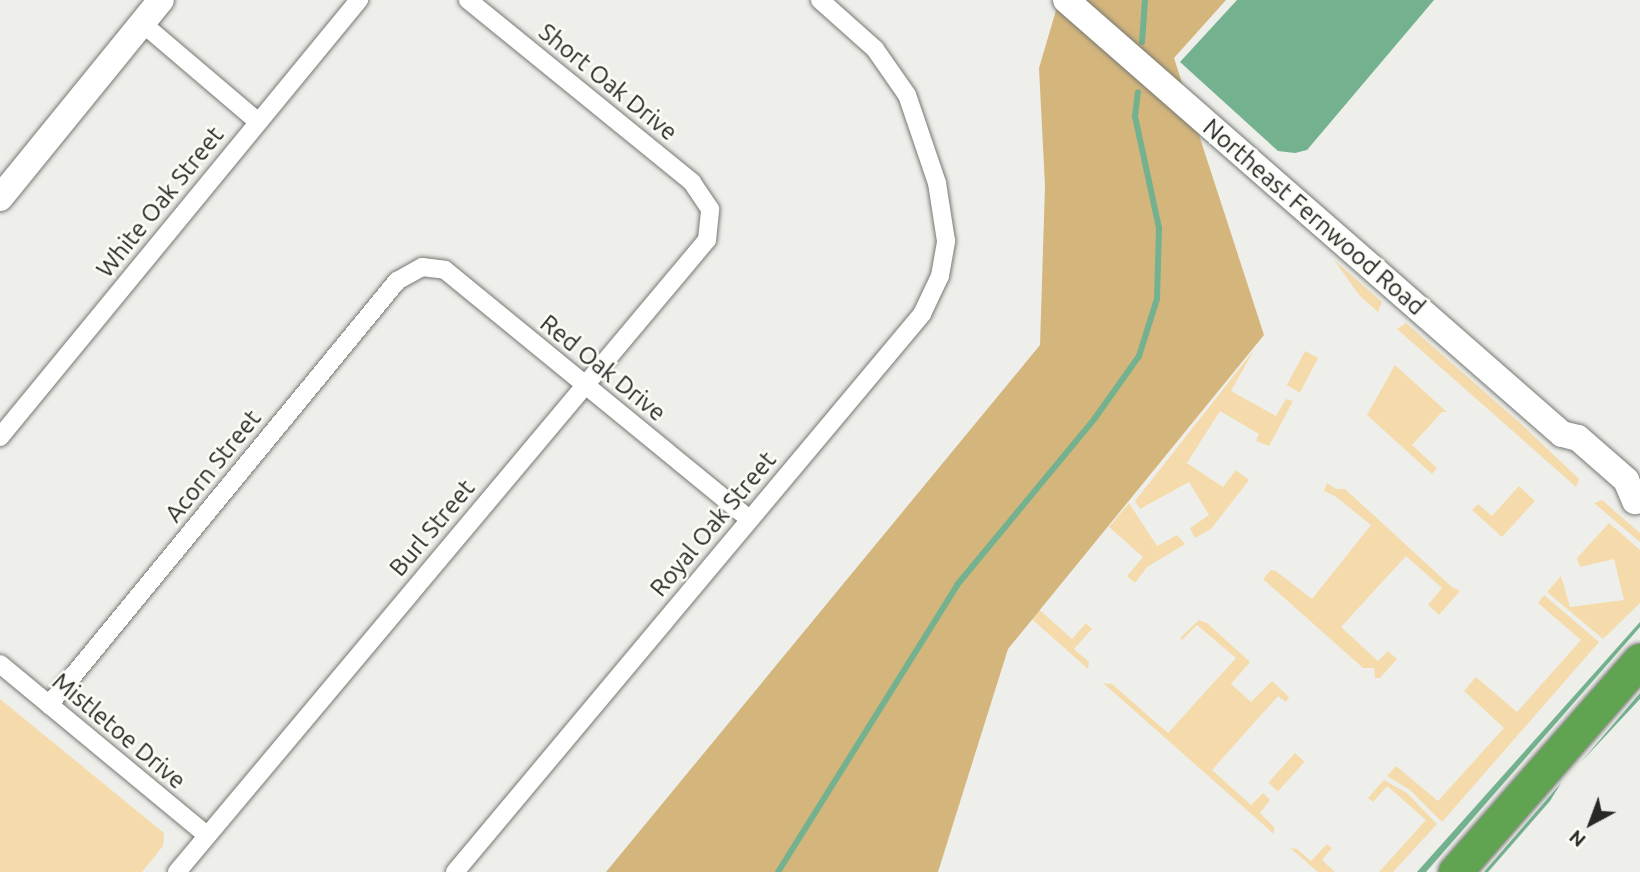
<!DOCTYPE html>
<style>
body{margin:0}
#map{position:relative;width:1640px;height:872px;overflow:hidden;background:#eeefea;font-family:Ubuntu,sans-serif}
div>[style]{position:absolute}
[style*='--x']{left:calc(var(--x)*1px);top:calc(var(--y)*1px);width:calc(var(--w)*1px);rotate:calc(var(--a)*1deg)}
.green>*{inset:0;background:#f5dbab;transform-origin:0 0}
.forest>*{inset:0;background:#d4b67d}
.water>*{inset:0;background:#73b18f}
.stream>*{height:6px;margin:-3px;padding:0 3px;transform-origin:3px;border-radius:3px;background:#73b18f}
.roads{filter:drop-shadow(0 0 2px #767873) drop-shadow(0 0 2px #767873)}
.street>*{height:18px;margin:-9px;padding:0 9px;transform-origin:9px;border-radius:9px;background:#fff}
.secondary>*{height:26px;margin:-13px;padding:0 13px;transform-origin:13px;border-radius:13px;background:#fff}
.highway>*{height:33px;margin:-16.5px;padding:0 16.5px;transform-origin:16.5px;border-radius:16.5px;background:#60a351}
span{translate:-50% -50%;white-space:nowrap;text-align:center;line-height:1.15;-webkit-text-stroke:5px #fbfdf7;paint-order:stroke}
.street-label{font-size:24px;color:#282826}
.north{position:absolute;left:1556px;top:788px;width:70px;height:70px;-webkit-text-stroke:5px #fbfdf7;paint-order:stroke;rotate:221deg;font-size:19px;font-weight:700;line-height:28px;text-align:center;color:#282826}
.north::after{content:'';display:block;margin:auto;width:24px;height:32px;background:#282826;clip-path:polygon(50% 0,100% 100%,50% 72%,0 100%)}
</style>
<div id="map">
<div class="green">
<i style="clip-path:polygon(1334px 260px,1382px 302px,1378px 312px,1359px 295px)"></i>
<i style="clip-path:polygon(1406px 323px,1520px 423px,1579px 479px,1576px 487px,1397px 329px)"></i>
<i style="clip-path:polygon(1254px 350px,1231px 391px,1276px 416px,1286px 399px,1293px 401px,1269px 446px,1256px 441px,1259px 434px,1220px 411px,1187px 463px,1223px 487px,1236px 470px,1249px 480px,1211px 529px,1195px 538px,1190px 528px,1209px 515px,1189px 482px,1140px 509px,1135px 501px)"></i>
<i style="left:1305px;top:351px;width:15px;height:39px;rotate:28deg"></i>
<i style="clip-path:polygon(1395px 365px,1447px 412px,1442px 412px,1412px 445px,1437px 468px,1432px 474px,1367px 415px)"></i>
<i style="clip-path:polygon(1327px 483px,1336px 489px,1345px 489px,1452px 587px,1460px 591px,1439px 615px,1428px 605px,1442px 588px,1406px 556px,1341px 627px,1378px 661px,1388px 651px,1397px 659px,1380px 678px,1375px 678px,1374px 668px,1363px 668px,1263px 579px,1271px 570px,1276px 571px,1312px 599px,1371px 525px,1335px 496px,1324px 491px)"></i>
<i style="clip-path:polygon(1519px 486px,1535px 501px,1502px 537px,1472px 510px,1478px 504px,1492px 516px)"></i>
<i style="clip-path:polygon(1602px 500px,1640px 533px,1640px 542px,1594px 503px)"></i>
<i style="clip-path:polygon(1129px 503px,1157px 546px,1177px 535px,1185px 544px,1147px 567px,1135px 583px,1127px 576px,1143px 557px,1109px 527px)"></i>
<i style="clip-path:polygon(1609px 523px,1640px 550px,1640px 603px,1603px 639px,1547px 592px,1561px 576px,1570px 607px,1624px 600px,1614px 559px,1580px 567px,1577px 558px)"></i>
<i style="clip-path:polygon(1544px 595px,1599px 642px,1442px 822px,1410px 790px,1387px 776px,1396px 766px,1438px 801px,1504px 728px,1464px 691px,1476px 677px,1517px 712px,1581px 640px,1538px 603px)"></i>
<i style="clip-path:polygon(1033px 604px,1072px 639px,1086px 623px,1092px 629px,1074px 649px,1089px 662px,1088px 669px,1025px 613px)"></i>
<i style="clip-path:polygon(1199px 620px,1207px 623px,1250px 662px,1231px 684px,1251px 702px,1272px 681px,1289px 697px,1286px 702px,1278px 696px,1212px 770px,1251px 805px,1263px 793px,1270px 800px,1260px 813px,1274px 827px,1274px 834px,1103px 683px,1112px 684px,1168px 733px,1236px 658px,1197px 625px,1182px 640px,1180px 638px)"></i>
<i style="clip-path:polygon(0 699px,164px 833px,163px 846px,142px 872px,0 872px)"></i>
<i style="left:1295px;top:753px;width:13px;height:40px;rotate:42deg"></i>
<i style="clip-path:polygon(1384px 780px,1407px 793px,1437px 824px,1393px 872px,1379px 872px,1426px 820px,1387px 786px,1373px 802px,1368px 798px)"></i>
<i style="clip-path:polygon(1327px 844px,1332px 848px,1322px 860px,1335px 872px,1318px 872px,1290px 848px,1297px 849px,1311px 861px)"></i>
</div>
<div class="forest">
<i style="clip-path:polygon(1059px 0,1226px 0,1174px 58px,1264px 335px,1008px 649px,938px 872px,606px 872px,1040px 345px,1045px 186px,1039px 68px)"></i>
</div>
<div class="water">
<i style="clip-path:polygon(1237px 0,1434px 0,1307px 150px,1295px 153px,1278px 151px,1180px 62px)"></i>
<i style="clip-path:polygon(1640px 622px,1640px 627px,1426px 872px,1417px 872px)"></i>
<i style="clip-path:polygon(1640px 693px,1640px 699px,1581px 762px)"></i>
<i style="clip-path:polygon(1561px 783px,1550px 801px,1488px 872px,1484px 872px)"></i>
</div>
<div class="stream">
<i style="--x:1142;--y:42;--w:42;--a:-85.9"></i>
<i style="--x:778;--y:872;--w:338;--a:-58"></i>
<i style="--x:957;--y:585;--w:217;--a:-50.4"></i>
<i style="--x:1095;--y:418;--w:76;--a:-54.6"></i>
<i style="--x:1139;--y:356;--w:60;--a:-72.5"></i>
<i style="--x:1157;--y:299;--w:71;--a:-88.4"></i>
<i style="--x:1159;--y:228;--w:115;--a:-102.1"></i>
<i style="--x:1135;--y:116;--w:24;--a:-83"></i>
</div>
<div class="roads">
<div class="street">
<i style="--x:142;--y:23;--w:151;--a:40.4"></i>
<i style="--x:0;--y:437;--w:566;--a:-50.6"></i>
<i style="--x:0;--y:664;--w:268;--a:39.6"></i>
<i style="--x:49;--y:705;--w:549;--a:-50.62"></i>
<i style="--x:397;--y:281;--w:29;--a:-29"></i>
<i style="--x:422;--y:267;--w:23;--a:7"></i>
<i style="--x:445;--y:270;--w:393;--a:39.3"></i>
<i style="--x:177;--y:872;--w:825;--a:-50.02"></i>
<i style="--x:707;--y:240;--w:31;--a:-84"></i>
<i style="--x:710;--y:209;--w:32;--a:-124"></i>
<i style="--x:692;--y:182;--w:289;--a:-140.9"></i>
<i style="--x:455;--y:872;--w:728;--a:-50.07"></i>
<i style="--x:922;--y:314;--w:42;--a:-64.7"></i>
<i style="--x:940;--y:276;--w:36;--a:-80"></i>
<i style="--x:946;--y:241;--w:59;--a:-98.8"></i>
<i style="--x:937;--y:183;--w:93;--a:-108.8"></i>
<i style="--x:907;--y:95;--w:56;--a:-124.8"></i>
<i style="--x:875;--y:49;--w:74;--a:-138.3"></i>
</div>
<div class="secondary">
<i style="--x:1066;--y:0;--w:659;--a:41.19"></i>
<i style="--x:1562;--y:434;--w:16;--a:14"></i>
<i style="--x:1578;--y:438;--w:64;--a:41.2"></i>
<i style="--x:1626;--y:480;--w:23;--a:67"></i>
<i style="--x:0;--y:198;--w:255;--a:-50.9"></i>
</div>
<div class="highway">
<i style="--x:1455;--y:872;--w:281;--a:-48.9"></i>
</div>
</div>
<div class="street-label">
<span style="left:608px;top:82px;rotate:39deg">Short Oak Drive</span>
<span style="left:160px;top:202px;rotate:-51deg">White Oak Street</span>
<span style="left:1314px;top:217px;rotate:41deg">Northeast Fernwood Road</span>
<span style="left:603px;top:368px;rotate:39deg">Red Oak Drive</span>
<span style="left:213px;top:466px;rotate:-51deg">Acorn Street</span>
<span style="left:713px;top:524px;rotate:-50deg">Royal Oak Street</span>
<span style="left:432px;top:528px;rotate:-50deg">Burl Street</span>
<span style="left:119px;top:731px;rotate:40deg">Mistletoe Drive</span>
</div>
<div class="north">N</div>
</div>
